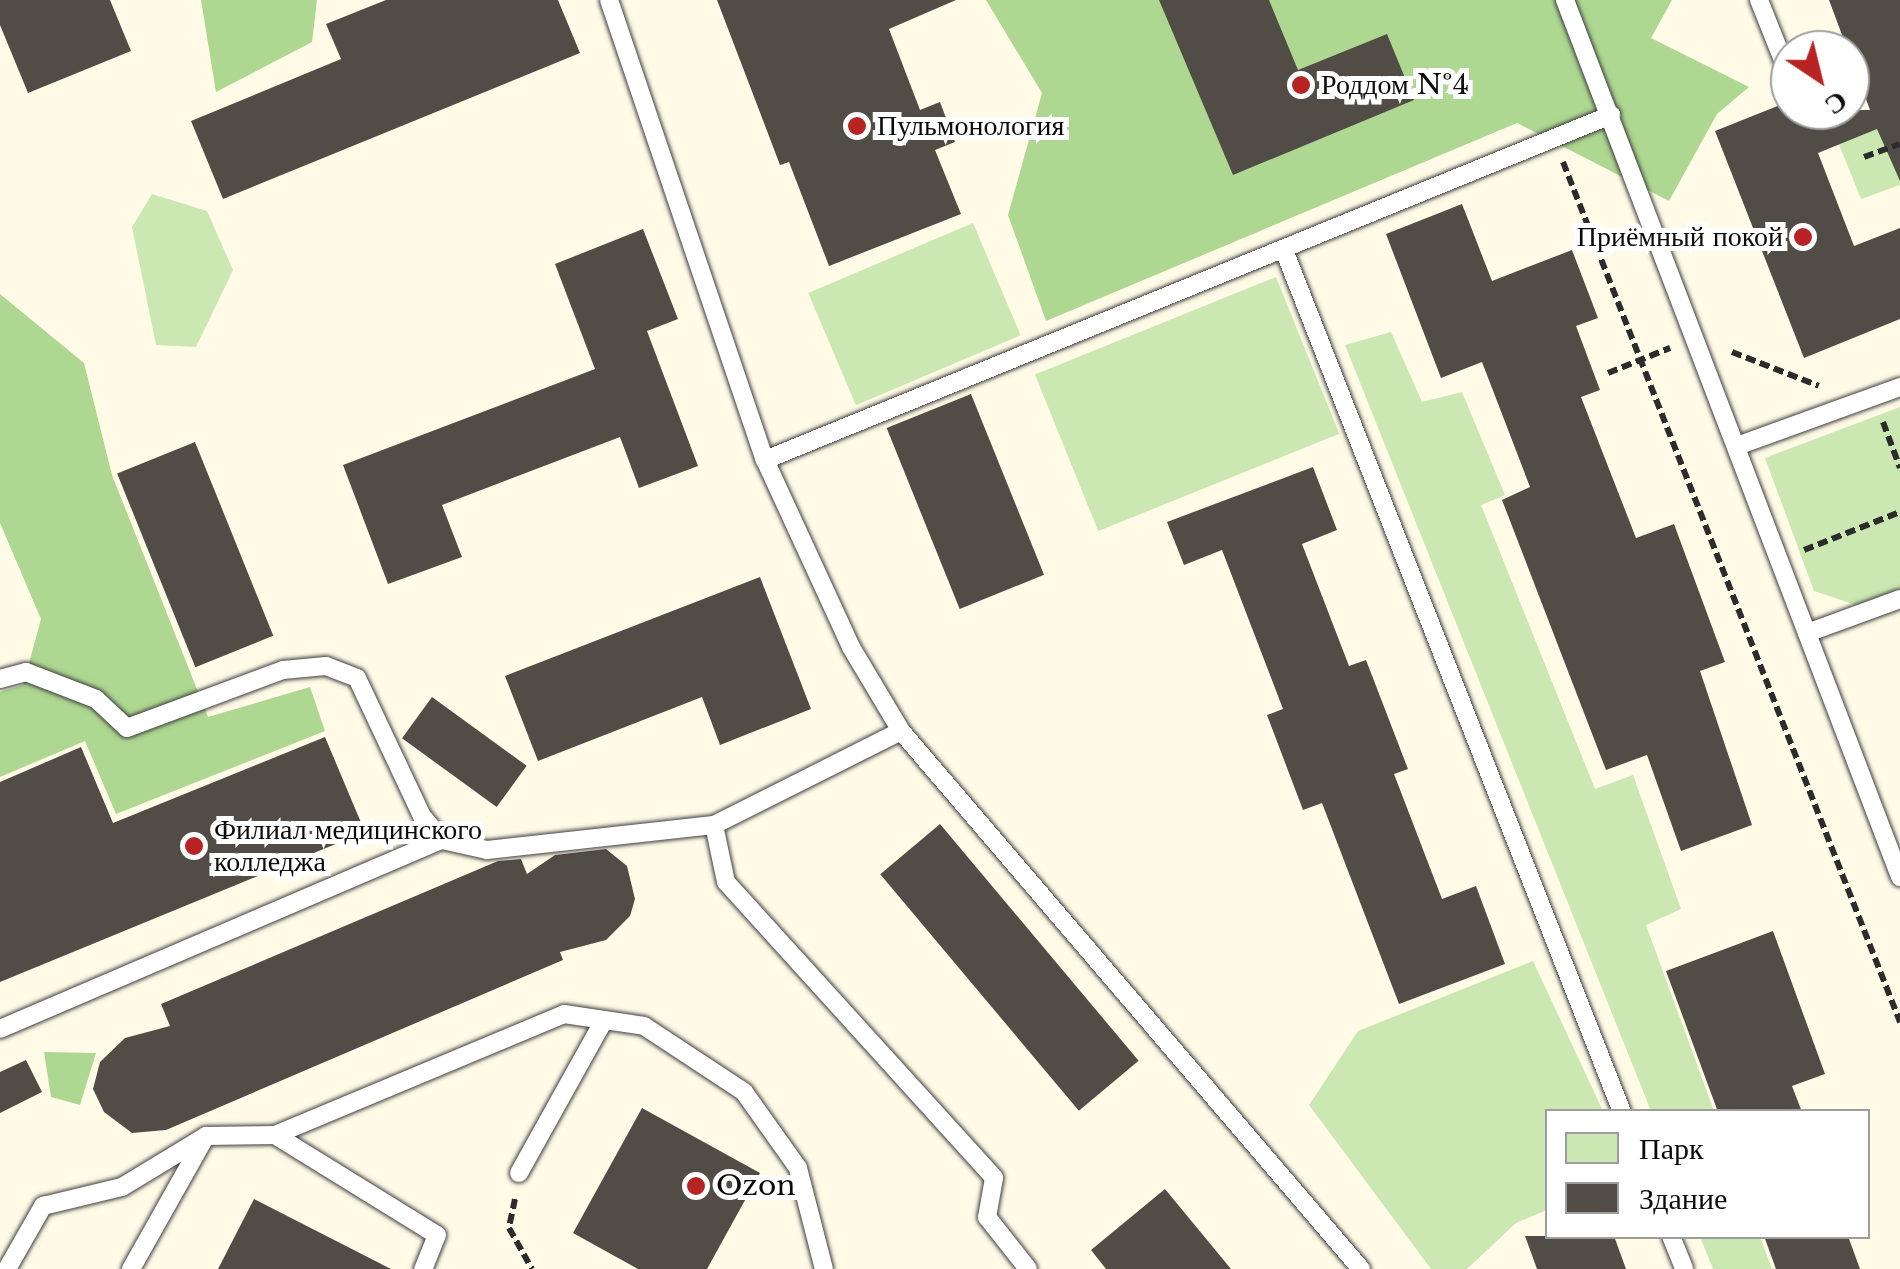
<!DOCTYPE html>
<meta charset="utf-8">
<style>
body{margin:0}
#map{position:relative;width:1900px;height:1269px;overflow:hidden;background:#fffbe7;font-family:"Libre Baskerville",serif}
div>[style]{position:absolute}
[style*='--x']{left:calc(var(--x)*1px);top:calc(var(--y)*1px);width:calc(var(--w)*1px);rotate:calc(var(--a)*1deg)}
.green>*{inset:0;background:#cbe8b2;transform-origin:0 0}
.forest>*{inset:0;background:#aed891}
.building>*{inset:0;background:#524c46;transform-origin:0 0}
.path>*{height:6px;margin-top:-3px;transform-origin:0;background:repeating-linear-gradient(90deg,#2c2c2c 0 10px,transparent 0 15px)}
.roads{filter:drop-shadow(0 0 2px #3d3d3d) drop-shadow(0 0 2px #3d3d3d)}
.service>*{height:18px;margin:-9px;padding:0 9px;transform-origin:9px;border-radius:9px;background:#fff}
.dots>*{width:28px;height:28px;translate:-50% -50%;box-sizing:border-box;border:5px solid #fff;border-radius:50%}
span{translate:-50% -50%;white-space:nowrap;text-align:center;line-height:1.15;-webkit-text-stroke:10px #fff;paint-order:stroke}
.poi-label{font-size:28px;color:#0a0a0a}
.left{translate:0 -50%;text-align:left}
.right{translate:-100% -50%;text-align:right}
.legend{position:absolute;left:1545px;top:1109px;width:325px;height:130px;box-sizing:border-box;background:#fff;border:2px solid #9d9d9d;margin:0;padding:12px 18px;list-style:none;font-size:30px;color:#0a0a0a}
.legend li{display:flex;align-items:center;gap:20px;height:50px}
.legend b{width:50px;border:2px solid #9d9d9d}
.north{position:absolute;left:1770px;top:30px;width:100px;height:100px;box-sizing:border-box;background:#fff;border:2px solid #9d9d9d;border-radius:50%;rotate:145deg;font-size:28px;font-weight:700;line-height:40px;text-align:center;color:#0a0a0a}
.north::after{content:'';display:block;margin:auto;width:35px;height:45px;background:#b82424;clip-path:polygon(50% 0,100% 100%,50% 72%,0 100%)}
</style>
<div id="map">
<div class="green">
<i style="clip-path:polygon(1860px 116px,1900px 138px,1900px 185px,1861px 199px,1832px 127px)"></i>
<i style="clip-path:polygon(152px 194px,207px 211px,233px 270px,196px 347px,156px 345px,132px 227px)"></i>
<i style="left:973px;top:223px;width:122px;height:179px;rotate:67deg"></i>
<i style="left:1276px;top:277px;width:169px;height:260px;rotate:68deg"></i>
<i style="clip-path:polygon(1391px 332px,1422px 402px,1462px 392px,1505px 495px,1481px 505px,1595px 789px,1633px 775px,1681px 909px,1646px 925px,1714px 1111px,1651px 1111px,1345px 345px)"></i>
<i style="clip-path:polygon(1900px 407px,1900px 591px,1859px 606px,1814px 591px,1765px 458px)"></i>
<i style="clip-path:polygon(1533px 961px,1603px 1111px,1548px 1112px,1547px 1210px,1516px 1223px,1467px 1269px,1431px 1269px,1309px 1105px,1358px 1031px)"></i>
<i style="clip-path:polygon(1700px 1237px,1760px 1237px,1772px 1269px,1713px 1269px)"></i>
</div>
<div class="forest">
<i style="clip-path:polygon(201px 0,317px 0,312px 42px,216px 92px)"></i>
<i style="clip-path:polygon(986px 0,1672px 0,1651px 38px,1749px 87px,1717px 114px,1669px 201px,1517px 123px,1046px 321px,1008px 215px,1042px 93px)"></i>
<i style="clip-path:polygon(0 294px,84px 363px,112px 475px,208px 717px,310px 687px,325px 731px,116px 814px,85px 741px,0 777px,0 692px,23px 685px,41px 619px,0 523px)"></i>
<i style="clip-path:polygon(44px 1052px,96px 1053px,80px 1105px,51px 1097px)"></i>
</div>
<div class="building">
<i style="clip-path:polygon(0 0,110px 0,131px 51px,28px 93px,0 25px)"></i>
<i style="clip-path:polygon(386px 0,558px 0,580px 53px,223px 199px,191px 121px,341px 59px,326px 24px)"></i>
<i style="clip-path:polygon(717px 0,956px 0,889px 29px,920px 110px,940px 102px,955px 142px,935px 150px,961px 214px,829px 266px,789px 162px,780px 165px)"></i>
<i style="clip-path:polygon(1159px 0,1269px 0,1298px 70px,1387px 34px,1414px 100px,1233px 175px)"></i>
<i style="clip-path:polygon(1829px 0,1900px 0,1900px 181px,1877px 129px,1818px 153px,1854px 246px,1900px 228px,1900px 319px,1804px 358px,1715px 131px,1790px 101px,1791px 116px,1801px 124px,1813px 120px,1815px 110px,1870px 110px)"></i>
<i style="clip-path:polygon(1462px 204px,1492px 281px,1572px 250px,1598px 318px,1576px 326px,1600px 390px,1581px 397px,1636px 538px,1674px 524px,1725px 662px,1700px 671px,1752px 825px,1681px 851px,1647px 755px,1606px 770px,1502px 500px,1530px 487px,1482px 362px,1441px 378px,1386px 234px)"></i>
<i style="clip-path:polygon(643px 229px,678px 319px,647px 331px,698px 466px,639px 488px,620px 437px,442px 505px,462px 557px,388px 584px,343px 465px,595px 369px,555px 264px)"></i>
<i style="left:971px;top:394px;width:195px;height:91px;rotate:68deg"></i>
<i style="left:195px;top:442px;width:209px;height:84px;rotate:68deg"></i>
<i style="clip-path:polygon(1313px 467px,1337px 530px,1302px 544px,1349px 666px,1366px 660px,1408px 769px,1394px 774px,1442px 899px,1476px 886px,1505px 964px,1399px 1004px,1322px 803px,1303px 810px,1267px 715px,1283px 709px,1222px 550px,1184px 565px,1167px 522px)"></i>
<i style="clip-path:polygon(760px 577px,811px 709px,720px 745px,702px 697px,538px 761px,505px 676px)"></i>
<i style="left:432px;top:697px;width:117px;height:51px;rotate:36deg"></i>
<i style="clip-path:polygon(325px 737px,365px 832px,0 982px,0 782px,81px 747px,113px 823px)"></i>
<i style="left:940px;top:824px;width:309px;height:78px;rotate:50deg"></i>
<i style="clip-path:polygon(606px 849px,627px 866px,635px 899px,630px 916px,606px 940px,560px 952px,563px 960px,166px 1130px,132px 1133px,104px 1112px,93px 1089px,100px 1062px,125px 1038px,170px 1026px,161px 1004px,498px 861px,521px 859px,527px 874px,555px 855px)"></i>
<i style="clip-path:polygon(1773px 931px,1825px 1074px,1792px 1086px,1802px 1112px,1718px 1112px,1666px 971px)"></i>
<i style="clip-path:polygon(26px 1060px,42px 1092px,0 1113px,0 1072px)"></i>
<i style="clip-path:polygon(642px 1108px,760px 1173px,707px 1269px,638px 1269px,573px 1233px)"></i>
<i style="clip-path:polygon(1165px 1189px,1231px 1269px,1106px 1269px,1091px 1250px)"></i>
<i style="clip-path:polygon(254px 1199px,391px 1269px,218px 1269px)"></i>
<i style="clip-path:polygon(1525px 1236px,1614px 1236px,1626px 1269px,1537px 1269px)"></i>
<i style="clip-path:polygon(1764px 1236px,1848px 1236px,1860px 1269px,1776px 1269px)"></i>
</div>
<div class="path">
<i style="--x:1864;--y:157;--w:38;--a:-20"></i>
<i style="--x:1563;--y:162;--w:924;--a:68.6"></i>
<i style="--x:1732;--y:352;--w:93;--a:21.3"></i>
<i style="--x:1608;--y:373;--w:67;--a:-22"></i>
<i style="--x:1883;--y:422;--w:49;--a:69.7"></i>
<i style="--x:1804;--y:550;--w:103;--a:-21.6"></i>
<i style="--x:515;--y:1199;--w:30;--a:102"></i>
<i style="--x:509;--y:1228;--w:47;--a:60.7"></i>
</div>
<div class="roads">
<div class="service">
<i style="--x:609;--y:0;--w:486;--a:71.3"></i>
<i style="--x:765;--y:460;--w:206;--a:65.3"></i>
<i style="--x:851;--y:647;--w:98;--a:59.2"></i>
<i style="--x:901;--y:731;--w:708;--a:49.47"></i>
<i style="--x:1565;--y:0;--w:939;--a:69.09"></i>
<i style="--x:1759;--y:0;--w:84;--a:68.3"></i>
<i style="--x:1802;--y:110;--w:2;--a:63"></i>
<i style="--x:1284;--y:250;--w:926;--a:68.59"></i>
<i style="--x:1737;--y:446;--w:173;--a:-19.9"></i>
<i style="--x:765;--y:460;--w:914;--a:-22.19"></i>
<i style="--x:1807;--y:633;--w:99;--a:-20.1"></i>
<i style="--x:0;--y:679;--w:27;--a:-15"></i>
<i style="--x:26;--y:672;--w:75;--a:21.1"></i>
<i style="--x:96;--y:699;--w:42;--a:43.1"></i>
<i style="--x:127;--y:728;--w:166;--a:-20.4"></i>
<i style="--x:283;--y:670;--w:43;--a:-5.3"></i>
<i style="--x:326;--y:666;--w:33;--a:21"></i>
<i style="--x:357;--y:678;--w:153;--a:64.8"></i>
<i style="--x:422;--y:816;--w:31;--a:50"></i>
<i style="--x:442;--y:840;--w:46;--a:12.5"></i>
<i style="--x:487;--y:850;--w:228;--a:-6.3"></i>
<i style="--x:714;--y:825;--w:209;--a:-26.7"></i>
<i style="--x:714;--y:825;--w:58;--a:78.1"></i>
<i style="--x:726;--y:882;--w:399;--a:47.8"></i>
<i style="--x:994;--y:1178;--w:40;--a:100"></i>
<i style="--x:987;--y:1217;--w:66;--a:51.7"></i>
<i style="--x:0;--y:1029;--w:481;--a:-23.2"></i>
<i style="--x:275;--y:1135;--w:190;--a:31.7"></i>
<i style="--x:437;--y:1235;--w:37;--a:112"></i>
<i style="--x:519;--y:1173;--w:175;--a:-60.9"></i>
<i style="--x:1671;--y:1236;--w:35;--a:68"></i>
<i style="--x:7;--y:1269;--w:73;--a:-60.3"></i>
<i style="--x:43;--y:1206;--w:81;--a:-13.5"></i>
<i style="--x:122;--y:1187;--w:95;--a:-31.2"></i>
<i style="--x:131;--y:1269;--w:153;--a:-60.6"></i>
<i style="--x:206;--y:1136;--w:69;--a:-0.8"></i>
<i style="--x:275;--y:1135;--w:313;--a:-22.7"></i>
<i style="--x:564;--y:1014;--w:81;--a:8.5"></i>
<i style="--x:644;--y:1026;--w:120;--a:33.4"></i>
<i style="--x:744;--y:1092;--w:93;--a:54.6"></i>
<i style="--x:798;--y:1168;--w:104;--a:75.6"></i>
</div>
</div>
<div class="dots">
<i style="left:1301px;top:85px;background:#b82424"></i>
<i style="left:857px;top:126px;background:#b82424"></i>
<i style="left:1803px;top:237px;background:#b82424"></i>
<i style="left:194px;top:846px;background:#b82424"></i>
<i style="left:696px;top:1186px;background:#b82424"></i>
</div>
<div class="poi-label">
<span class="left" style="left:1321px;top:85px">Роддом №4</span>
<span class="left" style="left:877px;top:126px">Пульмонология</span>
<span class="right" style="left:1783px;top:237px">Приёмный покой</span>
<span class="left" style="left:214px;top:846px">Филиал медицинского<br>колледжа</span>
<span class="left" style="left:716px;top:1186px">Ozon</span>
</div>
<ul class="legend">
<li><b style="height:28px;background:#cbe8b2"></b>Парк</li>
<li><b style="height:28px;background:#524c46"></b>Здание</li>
</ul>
<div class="north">С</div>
</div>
